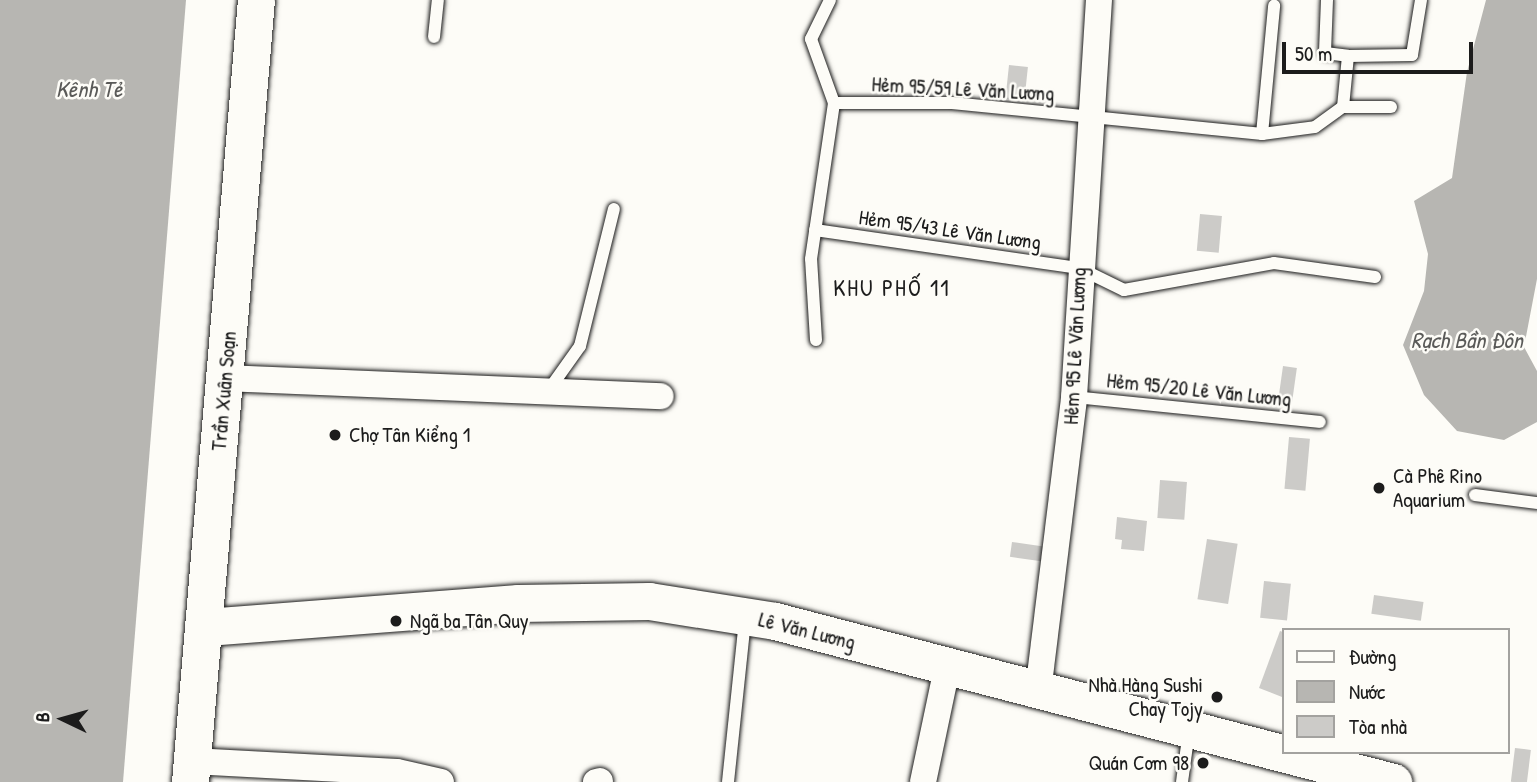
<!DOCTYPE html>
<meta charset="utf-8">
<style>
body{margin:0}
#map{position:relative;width:1537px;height:782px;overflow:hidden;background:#fdfcf7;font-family:"Patrick Hand",sans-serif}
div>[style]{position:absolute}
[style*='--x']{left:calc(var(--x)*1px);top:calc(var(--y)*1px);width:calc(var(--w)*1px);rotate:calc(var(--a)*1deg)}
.water>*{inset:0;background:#b7b6b2}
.building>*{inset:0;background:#cccbc8;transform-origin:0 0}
.roads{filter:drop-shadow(0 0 2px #1c1c1c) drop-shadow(0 0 2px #1c1c1c)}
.lane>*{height:12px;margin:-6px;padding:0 6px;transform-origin:6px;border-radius:6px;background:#fdfcf7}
.street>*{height:26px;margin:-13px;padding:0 13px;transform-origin:13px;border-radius:13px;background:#fdfcf7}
.secondary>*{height:37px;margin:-18.5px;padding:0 18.5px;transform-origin:18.5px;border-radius:18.5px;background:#fdfcf7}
.dots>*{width:19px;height:19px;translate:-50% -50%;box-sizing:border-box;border:4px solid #fdfcf7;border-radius:50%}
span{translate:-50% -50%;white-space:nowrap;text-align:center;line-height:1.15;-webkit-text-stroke:5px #fdfcf7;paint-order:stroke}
.street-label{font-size:21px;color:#1c1c1c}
.poi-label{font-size:21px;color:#1c1c1c}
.left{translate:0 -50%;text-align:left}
.right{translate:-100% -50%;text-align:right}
.water-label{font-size:23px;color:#5a5a58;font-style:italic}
.neighbourhood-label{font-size:23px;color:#1c1c1c;letter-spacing:2px}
.legend{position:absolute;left:1282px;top:628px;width:228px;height:126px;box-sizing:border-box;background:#fdfcf7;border:2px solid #a3a29f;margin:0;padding:9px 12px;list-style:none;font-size:21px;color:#1c1c1c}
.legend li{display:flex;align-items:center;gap:14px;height:35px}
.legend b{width:35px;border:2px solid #a3a29f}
.north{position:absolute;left:28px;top:684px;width:70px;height:70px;-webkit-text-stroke:5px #fdfcf7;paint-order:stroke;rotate:275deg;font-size:19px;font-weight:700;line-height:28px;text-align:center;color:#1c1c1c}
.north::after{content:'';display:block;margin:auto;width:24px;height:32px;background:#1c1c1c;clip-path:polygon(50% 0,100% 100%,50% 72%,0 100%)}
.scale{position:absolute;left:1282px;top:42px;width:191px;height:32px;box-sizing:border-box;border:4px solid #1c1c1c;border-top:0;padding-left:9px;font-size:21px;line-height:24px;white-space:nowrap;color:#1c1c1c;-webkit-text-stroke:5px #fdfcf7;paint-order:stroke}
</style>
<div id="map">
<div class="water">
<i style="clip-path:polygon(0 0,186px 0,123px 782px,0 782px)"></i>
<i style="clip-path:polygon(1486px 0,1537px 0,1537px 279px,1524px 347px,1537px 371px,1537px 422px,1504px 440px,1457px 431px,1424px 395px,1403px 345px,1424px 291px,1428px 254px,1414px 201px,1452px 178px,1467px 72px)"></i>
</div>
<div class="building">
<i style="left:1009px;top:65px;width:19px;height:34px;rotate:6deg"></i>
<i style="left:1200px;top:214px;width:22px;height:37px;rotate:5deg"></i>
<i style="left:1283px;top:366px;width:14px;height:37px;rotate:8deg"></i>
<i style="left:1289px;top:437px;width:21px;height:52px;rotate:5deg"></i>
<i style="left:1160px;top:480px;width:27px;height:38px;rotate:4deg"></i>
<i style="clip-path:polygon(1117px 517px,1147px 521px,1144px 551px,1121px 549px,1122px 540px,1115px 539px)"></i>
<i style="left:1207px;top:539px;width:31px;height:61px;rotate:9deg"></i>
<i style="left:1012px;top:542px;width:37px;height:15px;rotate:8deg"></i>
<i style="left:1264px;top:581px;width:27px;height:37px;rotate:6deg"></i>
<i style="left:1374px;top:595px;width:50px;height:19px;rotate:8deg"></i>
<i style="clip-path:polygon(1280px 631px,1283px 632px,1282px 697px,1259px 688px)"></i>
<i style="left:1515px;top:748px;width:16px;height:34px;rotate:7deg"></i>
</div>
<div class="roads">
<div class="lane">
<i style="--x:1327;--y:0;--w:53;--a:92.2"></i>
<i style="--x:1325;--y:53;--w:23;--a:7"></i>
<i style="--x:1348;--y:56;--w:64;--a:-0.9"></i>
<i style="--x:1412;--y:55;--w:56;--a:-80.7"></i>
<i style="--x:434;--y:37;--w:37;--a:-84"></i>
<i style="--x:834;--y:103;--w:118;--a:0"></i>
<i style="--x:952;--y:103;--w:312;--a:5.7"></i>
<i style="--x:1262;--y:134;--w:53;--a:-7.5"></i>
<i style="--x:1315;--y:127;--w:34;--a:-36"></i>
<i style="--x:1343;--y:107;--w:48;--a:0"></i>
<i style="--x:1343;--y:107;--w:51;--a:-84.4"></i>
<i style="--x:1262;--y:134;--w:129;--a:-84.6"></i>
<i style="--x:815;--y:230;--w:267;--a:8.2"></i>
<i style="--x:1079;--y:268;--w:50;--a:26.1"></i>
<i style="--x:1124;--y:290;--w:152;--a:-10.2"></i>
<i style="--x:1274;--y:263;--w:102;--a:7.9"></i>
<i style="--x:816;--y:340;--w:81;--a:-93.5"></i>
<i style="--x:811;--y:259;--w:158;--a:-81.6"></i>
<i style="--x:834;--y:103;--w:68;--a:-109.8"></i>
<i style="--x:811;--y:39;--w:43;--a:-64"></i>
<i style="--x:548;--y:391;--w:55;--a:-54.6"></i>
<i style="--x:580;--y:346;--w:141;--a:-76.1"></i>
<i style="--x:1074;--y:397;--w:247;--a:5.8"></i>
<i style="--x:1475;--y:495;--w:63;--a:7.4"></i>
<i style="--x:728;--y:782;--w:164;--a:-84"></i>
<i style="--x:1182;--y:782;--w:51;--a:-82.2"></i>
</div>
<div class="street">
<i style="--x:225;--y:378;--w:436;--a:2.4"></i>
<i style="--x:1038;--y:692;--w:297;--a:-83"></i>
<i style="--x:1074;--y:397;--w:398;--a:-86.4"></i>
<i style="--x:192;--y:761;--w:205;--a:3.1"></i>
<i style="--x:397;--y:772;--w:45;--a:12.8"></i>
<i style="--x:596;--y:782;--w:4;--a:-14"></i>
<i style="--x:923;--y:782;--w:116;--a:-78.1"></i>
</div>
<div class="secondary">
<i style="--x:206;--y:627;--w:313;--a:-4.4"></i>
<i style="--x:518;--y:603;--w:131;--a:-0.9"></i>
<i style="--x:649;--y:601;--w:128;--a:9"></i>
<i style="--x:775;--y:621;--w:639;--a:14.6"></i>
<i style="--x:190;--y:782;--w:785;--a:-85.18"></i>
</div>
</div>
<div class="dots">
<i style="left:335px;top:435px;background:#1c1c1c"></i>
<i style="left:1379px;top:488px;background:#1c1c1c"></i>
<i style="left:396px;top:621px;background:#1c1c1c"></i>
<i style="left:1217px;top:697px;background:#1c1c1c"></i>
<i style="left:1203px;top:763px;background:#1c1c1c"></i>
</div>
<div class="street-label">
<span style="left:963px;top:89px;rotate:3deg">Hẻm 95/59 Lê Văn Lương</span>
<span style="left:950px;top:230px;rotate:8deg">Hẻm 95/43 Lê Văn Lương</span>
<span style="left:1075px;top:346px;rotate:-87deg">Hẻm 95 Lê Văn Lương</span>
<span style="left:1199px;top:390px;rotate:6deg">Hẻm 95/20 Lê Văn Lương</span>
<span style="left:224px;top:391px;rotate:-85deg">Trần Xuân Soạn</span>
<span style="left:807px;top:631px;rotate:14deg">Lê Văn Lương</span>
</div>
<div class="poi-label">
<span class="left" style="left:349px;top:435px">Chợ Tân Kiểng 1</span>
<span class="left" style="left:1393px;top:488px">Cà Phê Rino<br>Aquarium</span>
<span class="left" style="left:410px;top:621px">Ngã ba Tân Quy</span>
<span class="right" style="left:1203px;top:697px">Nhà Hàng Sushi<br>Chay Tojy</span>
<span class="right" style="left:1189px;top:763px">Quán Cơm 98</span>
</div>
<div class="water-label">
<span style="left:89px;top:89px">Kênh Tẻ</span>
<span style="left:1467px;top:340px">Rạch Bần Đôn</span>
</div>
<div class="neighbourhood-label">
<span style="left:892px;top:288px">KHU PHỐ 11</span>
</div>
<ul class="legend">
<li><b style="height:9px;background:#fdfcf7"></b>Đường</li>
<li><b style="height:19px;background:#b7b6b2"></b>Nước</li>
<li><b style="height:19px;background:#cccbc8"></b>Tòa nhà</li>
</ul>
<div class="north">B</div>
<div class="scale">50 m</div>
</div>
